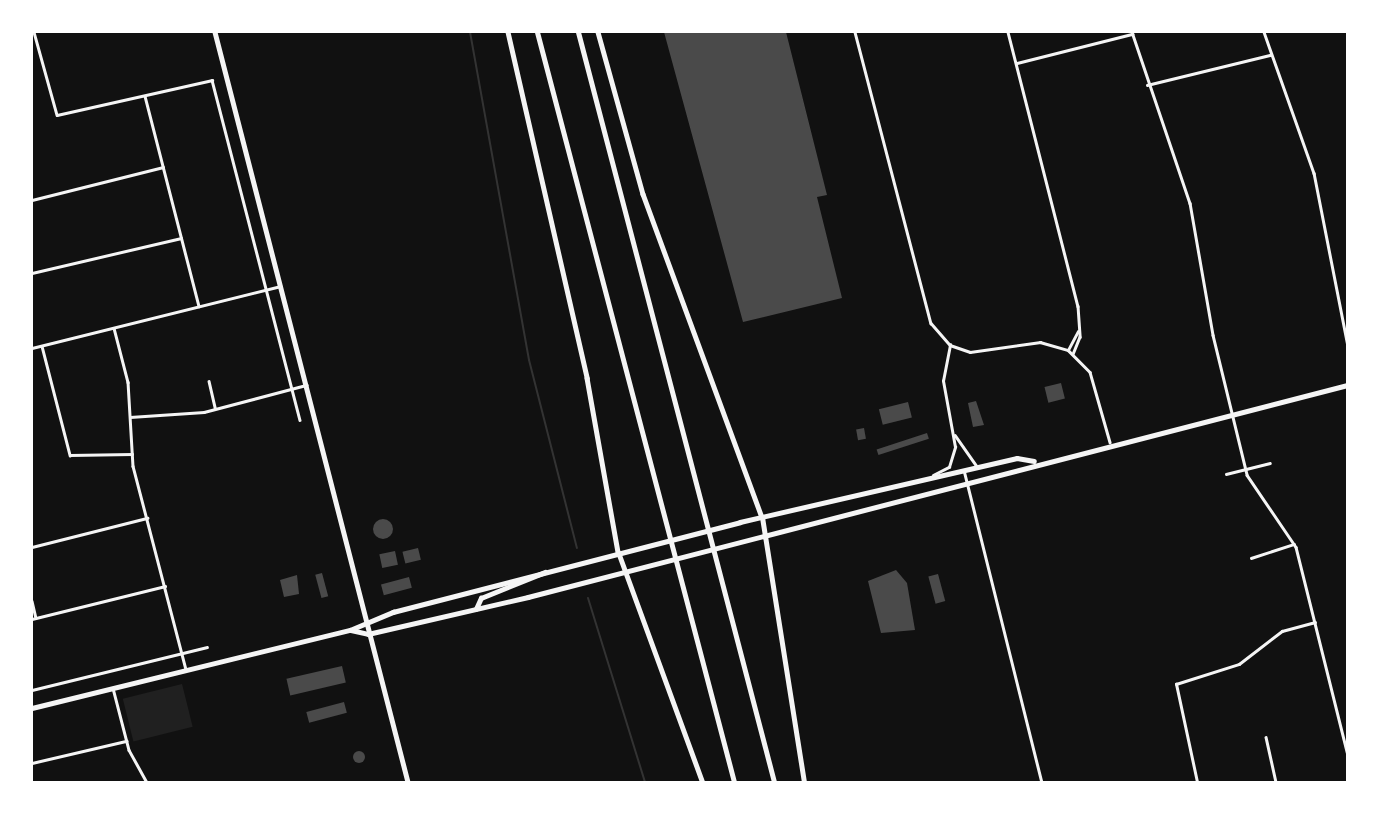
<!DOCTYPE html>
<style>
body{margin:0}
#map{position:relative;width:1379px;height:814px;overflow:hidden;background:#111;font-family:"Noto Sans",sans-serif}
div>[style]{position:absolute}
[style*='--x']{left:calc(var(--x)*1px);top:calc(var(--y)*1px);width:calc(var(--w)*1px);rotate:calc(var(--a)*1deg)}
.green>*{inset:0;background:#202020;transform-origin:0 0}
.stream>*{height:2px;margin:-1px;padding:0 1px;transform-origin:1px;border-radius:1px;background:#333}
.building>*{inset:0;background:#4a4a4a;transform-origin:0 0}
.round{border-radius:50%}
.minor>*{height:2.5px;margin:-1.25px;padding:0 1.25px;transform-origin:1.25px;border-radius:1.25px;background:#f5f5f5}
.secondary>*{height:4.5px;margin:-2.25px;padding:0 2.25px;transform-origin:2.25px;border-radius:2.25px;background:#f5f5f5}
.primary>*{height:4.5px;margin:-2.25px;padding:0 2.25px;transform-origin:2.25px;border-radius:2.25px;background:#f5f5f5}
.motorway>*{height:5px;margin:-2.5px;padding:0 2.5px;transform-origin:2.5px;border-radius:2.5px;background:#f5f5f5}
span{translate:-50% -50%;white-space:nowrap;text-align:center;line-height:1.15;-webkit-text-stroke:6px #fff;paint-order:stroke}
.frame{position:absolute;inset:0;border:33px solid #fff;pointer-events:none}
</style>
<div id="map">
<div class="green">
<i style="left:182px;top:684px;width:44px;height:61px;rotate:76deg"></i>
</div>
<div class="stream">
<i style="--x:470;--y:32;--w:333;--a:79.8"></i>
<i style="--x:529;--y:360;--w:194;--a:75.7"></i>
<i style="--x:588;--y:598;--w:193;--a:72.8"></i>
</div>
<div class="building">
<i style="clip-path:polygon(664px 32px,786px 32px,827px 195px,817px 197px,842px 298px,743px 322px)"></i>
<i style="left:1061px;top:383px;width:16px;height:17px;rotate:76deg"></i>
<i style="clip-path:polygon(976px 401px,984px 425px,973px 427px,968px 403px)"></i>
<i style="left:908px;top:402px;width:16px;height:30px;rotate:76deg"></i>
<i style="left:864px;top:428px;width:11px;height:8px;rotate:80deg"></i>
<i style="left:927px;top:433px;width:6px;height:53px;rotate:72deg"></i>
<i class="round" style="left:373px;top:519px;width:20px;height:20px"></i>
<i style="left:418px;top:548px;width:12px;height:16px;rotate:76deg"></i>
<i style="left:395px;top:551px;width:14px;height:16px;rotate:78deg"></i>
<i style="clip-path:polygon(896px 570px,907px 583px,915px 630px,881px 633px,868px 581px)"></i>
<i style="left:322px;top:573px;width:24px;height:7px;rotate:75deg"></i>
<i style="left:938px;top:574px;width:28px;height:10px;rotate:75deg"></i>
<i style="clip-path:polygon(297px 575px,299px 594px,284px 597px,280px 580px)"></i>
<i style="left:409px;top:577px;width:11px;height:29px;rotate:75deg"></i>
<i style="left:342px;top:666px;width:17px;height:57px;rotate:77deg"></i>
<i style="left:344px;top:702px;width:11px;height:39px;rotate:75deg"></i>
<i class="round" style="left:353px;top:751px;width:12px;height:12px"></i>
</div>
<div class="minor">
<i style="--x:34;--y:32;--w:86;--a:74.5"></i>
<i style="--x:57;--y:115;--w:159;--a:-12.7"></i>
<i style="--x:212;--y:80;--w:351;--a:75.5"></i>
<i style="--x:855;--y:32;--w:301;--a:75.4"></i>
<i style="--x:931;--y:323;--w:29;--a:49"></i>
<i style="--x:950;--y:345;--w:21;--a:19"></i>
<i style="--x:970;--y:352;--w:71;--a:-8.1"></i>
<i style="--x:1040;--y:342;--w:29;--a:16"></i>
<i style="--x:1068;--y:350;--w:31;--a:45"></i>
<i style="--x:1090;--y:372;--w:73;--a:74.1"></i>
<i style="--x:1008;--y:32;--w:283;--a:75.7"></i>
<i style="--x:1078;--y:306;--w:31;--a:86"></i>
<i style="--x:1080;--y:337;--w:18;--a:112"></i>
<i style="--x:1132;--y:32;--w:181;--a:71.3"></i>
<i style="--x:1190;--y:203;--w:134;--a:80.1"></i>
<i style="--x:1213;--y:335;--w:144;--a:76.3"></i>
<i style="--x:1247;--y:475;--w:87;--a:55.8"></i>
<i style="--x:1296;--y:547;--w:214;--a:76"></i>
<i style="--x:1264;--y:32;--w:150;--a:70.5"></i>
<i style="--x:1314;--y:173;--w:177;--a:78.9"></i>
<i style="--x:1017;--y:63;--w:119;--a:-14.2"></i>
<i style="--x:1147;--y:85;--w:127;--a:-13.7"></i>
<i style="--x:145;--y:96;--w:217;--a:75.6"></i>
<i style="--x:32;--y:200;--w:135;--a:-14.1"></i>
<i style="--x:32;--y:273;--w:153;--a:-13.2"></i>
<i style="--x:114;--y:328;--w:56;--a:75.5"></i>
<i style="--x:128;--y:382;--w:84;--a:86.6"></i>
<i style="--x:133;--y:466;--w:210;--a:75.4"></i>
<i style="--x:42;--y:346;--w:113;--a:75.6"></i>
<i style="--x:70;--y:455;--w:62;--a:-0.9"></i>
<i style="--x:32;--y:348;--w:256;--a:-14"></i>
<i style="--x:1068;--y:350;--w:21;--a:-62"></i>
<i style="--x:209;--y:381;--w:28;--a:77"></i>
<i style="--x:130;--y:417;--w:74;--a:-3.9"></i>
<i style="--x:204;--y:412;--w:106;--a:-14.8"></i>
<i style="--x:955;--y:435;--w:37;--a:55"></i>
<i style="--x:964;--y:470;--w:322;--a:76"></i>
<i style="--x:1226;--y:474;--w:45;--a:-14"></i>
<i style="--x:933;--y:475;--w:18;--a:-27"></i>
<i style="--x:949;--y:467;--w:21;--a:-73"></i>
<i style="--x:955;--y:447;--w:67;--a:-100.3"></i>
<i style="--x:943;--y:381;--w:37;--a:-79"></i>
<i style="--x:32;--y:547;--w:119;--a:-14.2"></i>
<i style="--x:1251;--y:558;--w:45;--a:-18"></i>
<i style="--x:32;--y:601;--w:17;--a:77"></i>
<i style="--x:32;--y:619;--w:137;--a:-13.9"></i>
<i style="--x:113;--y:688;--w:64;--a:75.5"></i>
<i style="--x:129;--y:750;--w:37;--a:61"></i>
<i style="--x:32;--y:690;--w:180;--a:-13.8"></i>
<i style="--x:1266;--y:737;--w:46;--a:77.5"></i>
<i style="--x:32;--y:763;--w:97;--a:-13.2"></i>
<i style="--x:1197;--y:782;--w:100;--a:-102.1"></i>
<i style="--x:1176;--y:684;--w:66;--a:-17.6"></i>
<i style="--x:1239;--y:664;--w:54;--a:-37.5"></i>
<i style="--x:1282;--y:631;--w:34;--a:-15"></i>
</div>
<div class="secondary">
<i style="--x:508;--y:32;--w:355;--a:77.1"></i>
<i style="--x:587;--y:378;--w:177;--a:79.9"></i>
<i style="--x:598;--y:32;--w:168;--a:74.5"></i>
<i style="--x:643;--y:194;--w:344;--a:69.8"></i>
<i style="--x:476;--y:609;--w:12;--a:-66"></i>
<i style="--x:481;--y:598;--w:69;--a:-22.1"></i>
<i style="--x:351;--y:630;--w:17;--a:13"></i>
<i style="--x:368;--y:634;--w:164;--a:-13"></i>
<i style="--x:528;--y:597;--w:847;--a:-14.5"></i>
<i style="--x:32;--y:708;--w:327;--a:-13.8"></i>
<i style="--x:350;--y:630;--w:47;--a:-22.7"></i>
<i style="--x:393;--y:612;--w:358;--a:-14.5"></i>
<i style="--x:740;--y:522;--w:284;--a:-13"></i>
<i style="--x:1017;--y:458;--w:17;--a:10"></i>
</div>
<div class="primary">
<i style="--x:215;--y:32;--w:774;--a:75.57"></i>
</div>
<div class="motorway">
<i style="--x:537;--y:32;--w:775;--a:75.28"></i>
<i style="--x:578;--y:32;--w:775;--a:75.35"></i>
<i style="--x:762;--y:517;--w:268;--a:81"></i>
<i style="--x:618;--y:552;--w:245;--a:69.9"></i>
</div>
<div class="frame"></div>
</div>
